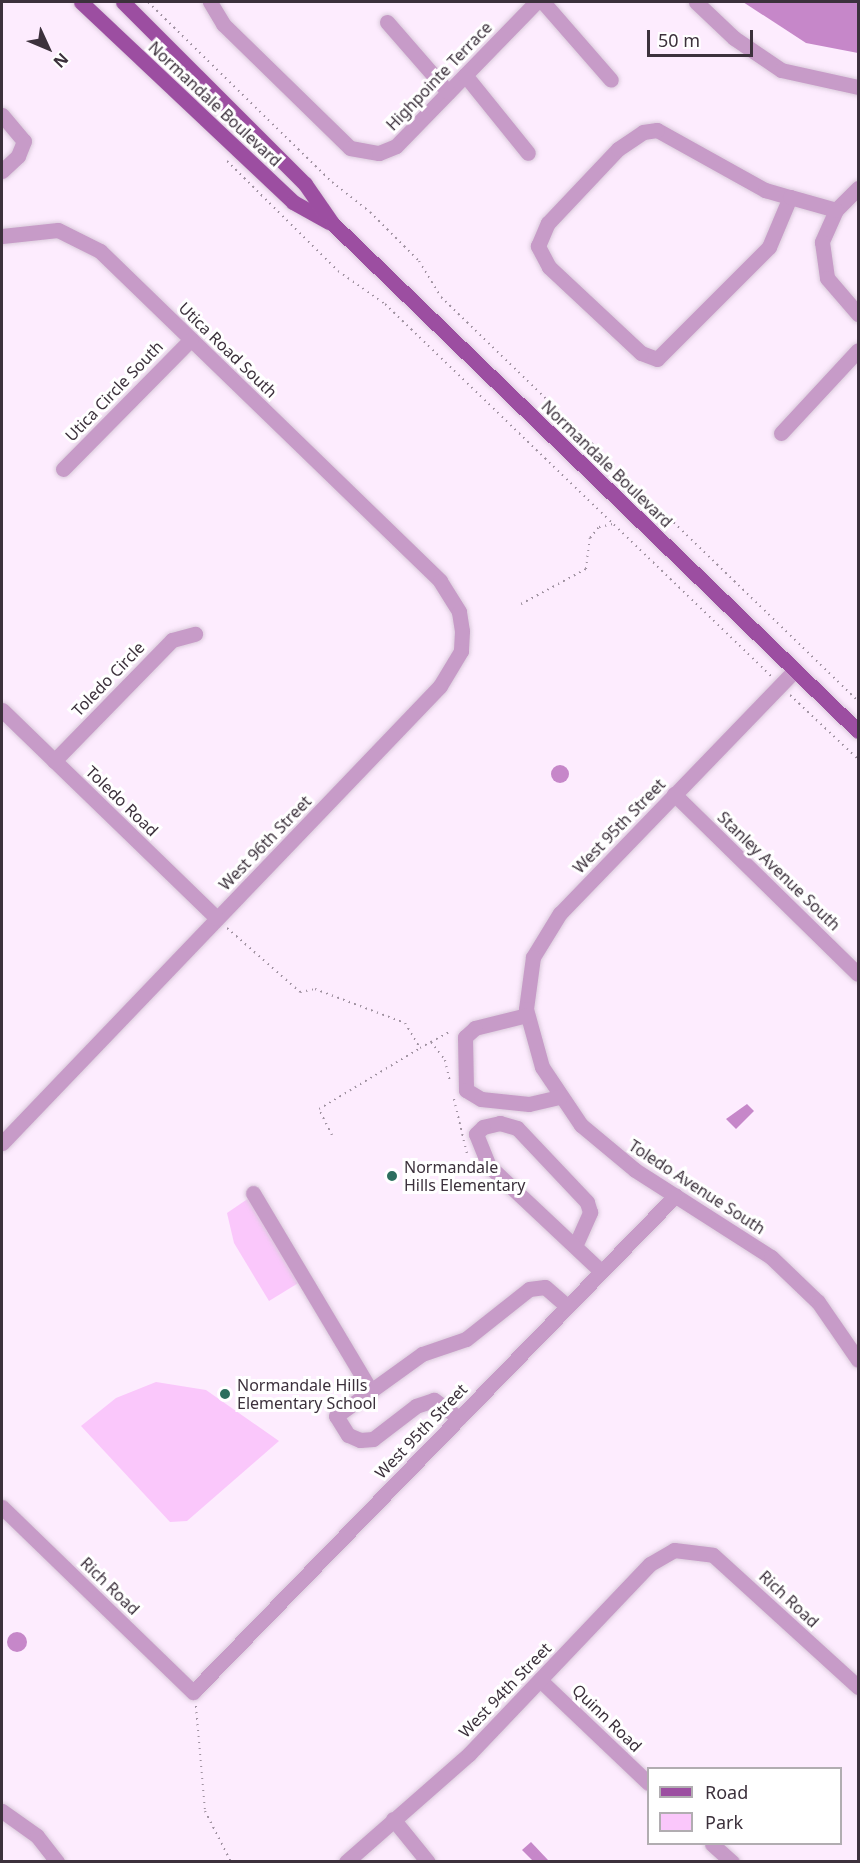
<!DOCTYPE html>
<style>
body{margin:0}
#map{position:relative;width:860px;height:1863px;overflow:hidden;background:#fdecfe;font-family:"Noto Sans",sans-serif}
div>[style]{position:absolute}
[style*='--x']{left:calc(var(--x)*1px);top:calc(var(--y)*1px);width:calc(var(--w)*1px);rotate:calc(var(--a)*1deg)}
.green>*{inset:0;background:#fac7fb}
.water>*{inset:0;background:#c687c9}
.round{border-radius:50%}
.path>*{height:2px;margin-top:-1px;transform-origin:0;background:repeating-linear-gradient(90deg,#a092a1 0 1.5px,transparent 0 6px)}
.roads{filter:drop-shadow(0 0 2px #dacadb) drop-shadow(0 0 2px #dacadb)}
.minor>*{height:15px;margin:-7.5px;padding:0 7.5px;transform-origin:7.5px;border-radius:7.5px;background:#c79bc8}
.major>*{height:15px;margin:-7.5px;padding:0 7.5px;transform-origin:7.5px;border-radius:7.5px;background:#9c4ea1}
.dots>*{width:16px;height:16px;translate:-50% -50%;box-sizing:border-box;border:3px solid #fff;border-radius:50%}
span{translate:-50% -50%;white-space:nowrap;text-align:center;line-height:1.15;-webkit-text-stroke:6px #fff;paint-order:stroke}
.street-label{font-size:16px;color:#3c313c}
.poi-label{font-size:16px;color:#3c313c}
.left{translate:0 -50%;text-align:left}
.frame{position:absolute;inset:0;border:3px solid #3c313c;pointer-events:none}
.legend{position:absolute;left:647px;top:1767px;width:195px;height:78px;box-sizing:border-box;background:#fff;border:2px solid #b1adb1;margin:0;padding:8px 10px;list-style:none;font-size:18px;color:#3c313c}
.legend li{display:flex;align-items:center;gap:12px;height:30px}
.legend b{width:30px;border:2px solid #b1adb1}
.north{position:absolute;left:18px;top:18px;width:60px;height:60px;-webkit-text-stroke:4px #fff;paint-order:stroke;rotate:134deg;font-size:16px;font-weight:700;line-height:24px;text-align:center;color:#3c313c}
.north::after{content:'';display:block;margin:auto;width:21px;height:27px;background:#3c313c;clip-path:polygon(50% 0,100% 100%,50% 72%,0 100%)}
.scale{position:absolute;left:647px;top:30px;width:106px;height:27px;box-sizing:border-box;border:3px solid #3c313c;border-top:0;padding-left:8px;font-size:18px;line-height:21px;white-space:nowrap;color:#3c313c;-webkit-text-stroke:4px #fff;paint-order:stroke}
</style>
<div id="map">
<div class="green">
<i style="clip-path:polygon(249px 1198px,300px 1282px,269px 1301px,234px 1243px,227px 1213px)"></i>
<i style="clip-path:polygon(156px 1382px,206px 1390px,279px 1441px,187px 1521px,170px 1522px,81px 1426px,116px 1398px)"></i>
</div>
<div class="water">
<i style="clip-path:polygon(743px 2px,858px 2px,858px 53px,806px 43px)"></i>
<i class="round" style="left:551px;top:765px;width:18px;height:18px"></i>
<i style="clip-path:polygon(747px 1104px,754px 1111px,736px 1129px,726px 1119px)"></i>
<i class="round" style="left:7px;top:1632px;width:20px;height:20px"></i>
<i style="clip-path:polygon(531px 1842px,548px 1860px,546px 1861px,533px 1861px,522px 1850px)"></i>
</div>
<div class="path">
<i style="--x:148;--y:2;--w:257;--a:44.4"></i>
<i style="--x:332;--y:182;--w:48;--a:38.3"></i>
<i style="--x:370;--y:212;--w:69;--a:45"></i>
<i style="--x:419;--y:261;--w:42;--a:58.6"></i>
<i style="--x:441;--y:297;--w:581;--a:44.09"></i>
<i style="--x:227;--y:161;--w:156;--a:44.7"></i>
<i style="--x:338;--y:271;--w:57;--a:35.1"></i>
<i style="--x:385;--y:304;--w:536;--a:43.94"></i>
<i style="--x:521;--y:604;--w:74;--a:-28.3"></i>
<i style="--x:586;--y:569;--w:31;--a:-83"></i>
<i style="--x:590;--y:538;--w:14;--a:-51"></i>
<i style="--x:599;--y:527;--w:14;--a:-12"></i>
<i style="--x:790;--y:695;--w:93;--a:43.3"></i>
<i style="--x:227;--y:928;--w:97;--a:41.2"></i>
<i style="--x:300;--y:992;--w:15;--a:-11"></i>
<i style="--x:315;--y:989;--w:96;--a:20.7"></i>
<i style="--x:405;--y:1023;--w:29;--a:59"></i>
<i style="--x:420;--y:1048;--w:13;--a:-29"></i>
<i style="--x:431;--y:1042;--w:23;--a:52"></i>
<i style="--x:445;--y:1060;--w:23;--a:77"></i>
<i style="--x:431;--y:1042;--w:23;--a:-29"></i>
<i style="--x:454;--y:1099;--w:57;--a:76.7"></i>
<i style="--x:332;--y:1135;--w:29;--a:-117"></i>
<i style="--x:319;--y:1109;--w:118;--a:-31.1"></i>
<i style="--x:196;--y:1706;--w:105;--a:85.1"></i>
<i style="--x:205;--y:1811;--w:57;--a:63"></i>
</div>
<div class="roads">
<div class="minor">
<i style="--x:210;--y:2;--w:26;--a:59"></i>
<i style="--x:223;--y:24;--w:177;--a:44.3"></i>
<i style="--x:350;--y:148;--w:29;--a:10"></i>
<i style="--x:379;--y:153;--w:18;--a:-22"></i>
<i style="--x:396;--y:146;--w:201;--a:-45.8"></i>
<i style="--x:543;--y:2;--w:103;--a:48.9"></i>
<i style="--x:696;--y:2;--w:52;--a:43.5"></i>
<i style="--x:734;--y:38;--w:57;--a:34.2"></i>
<i style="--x:781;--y:70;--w:79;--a:12.4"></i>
<i style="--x:387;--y:22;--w:93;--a:48.9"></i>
<i style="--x:465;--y:75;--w:100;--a:51.1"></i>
<i style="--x:2;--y:115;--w:34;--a:50"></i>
<i style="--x:24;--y:141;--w:16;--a:112"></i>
<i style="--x:18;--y:156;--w:22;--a:137"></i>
<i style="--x:657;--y:130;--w:124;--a:29.1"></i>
<i style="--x:765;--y:190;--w:26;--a:16"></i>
<i style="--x:790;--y:197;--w:54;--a:112.8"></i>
<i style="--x:769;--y:247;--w:158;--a:135"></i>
<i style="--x:657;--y:359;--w:17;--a:-159"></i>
<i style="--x:641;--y:353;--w:126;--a:-136.9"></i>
<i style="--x:549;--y:267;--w:24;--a:-118"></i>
<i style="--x:538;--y:246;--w:25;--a:-67"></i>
<i style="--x:548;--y:223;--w:102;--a:-46.6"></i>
<i style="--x:618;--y:149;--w:30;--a:-34"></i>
<i style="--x:643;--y:132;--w:14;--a:-8"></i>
<i style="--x:858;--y:188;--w:31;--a:135"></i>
<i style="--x:836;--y:210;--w:35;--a:114"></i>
<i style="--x:822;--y:242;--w:36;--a:82"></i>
<i style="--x:827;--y:278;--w:48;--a:49.3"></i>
<i style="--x:790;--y:197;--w:48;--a:15.8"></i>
<i style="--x:2;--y:236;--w:56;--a:-6.1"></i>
<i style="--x:58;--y:230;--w:47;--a:26.6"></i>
<i style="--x:100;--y:251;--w:474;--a:44.1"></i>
<i style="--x:440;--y:581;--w:36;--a:58"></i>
<i style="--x:459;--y:612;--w:19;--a:81"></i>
<i style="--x:462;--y:631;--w:20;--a:93"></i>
<i style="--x:461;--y:651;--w:41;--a:121"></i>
<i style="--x:440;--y:686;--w:633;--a:133.78"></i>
<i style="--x:781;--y:433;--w:113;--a:-47.1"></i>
<i style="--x:63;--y:469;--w:182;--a:-45.4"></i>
<i style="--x:795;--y:670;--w:338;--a:134"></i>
<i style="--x:560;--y:913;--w:52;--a:121.5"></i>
<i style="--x:533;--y:957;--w:52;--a:97.7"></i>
<i style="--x:526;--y:1009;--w:60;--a:74.6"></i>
<i style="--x:542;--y:1067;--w:70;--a:56.1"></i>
<i style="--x:581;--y:1125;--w:70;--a:39.8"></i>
<i style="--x:635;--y:1170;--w:161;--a:32.6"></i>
<i style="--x:771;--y:1257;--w:65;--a:43.8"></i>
<i style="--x:818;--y:1302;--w:70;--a:55.4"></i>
<i style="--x:2;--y:710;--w:299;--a:44.1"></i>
<i style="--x:54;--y:761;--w:169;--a:-45.7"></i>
<i style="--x:172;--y:640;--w:24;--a:-15"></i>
<i style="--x:674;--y:794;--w:257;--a:44.4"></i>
<i style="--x:527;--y:1015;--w:54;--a:166"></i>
<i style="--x:475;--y:1028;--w:13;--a:138"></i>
<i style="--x:465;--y:1037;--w:53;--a:88.9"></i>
<i style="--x:466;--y:1090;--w:17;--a:31"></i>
<i style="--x:481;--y:1099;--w:48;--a:5.9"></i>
<i style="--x:529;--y:1104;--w:32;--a:-13"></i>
<i style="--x:253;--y:1193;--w:230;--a:59.2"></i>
<i style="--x:576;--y:1244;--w:35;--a:-66"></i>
<i style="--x:590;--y:1212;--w:10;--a:-107"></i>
<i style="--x:587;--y:1202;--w:102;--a:-133.4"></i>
<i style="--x:517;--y:1128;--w:18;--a:-164"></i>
<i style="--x:500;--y:1123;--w:17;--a:167"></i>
<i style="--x:483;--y:1127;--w:10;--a:135"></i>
<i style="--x:476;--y:1134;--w:35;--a:68"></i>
<i style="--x:489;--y:1166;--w:154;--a:43.2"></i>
<i style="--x:459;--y:1418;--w:31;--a:-144"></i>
<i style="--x:434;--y:1400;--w:19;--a:162"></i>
<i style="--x:416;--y:1406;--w:54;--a:142.5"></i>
<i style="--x:373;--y:1439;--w:13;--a:176"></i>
<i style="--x:360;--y:1440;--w:13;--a:-157"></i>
<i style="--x:348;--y:1435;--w:22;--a:-122"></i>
<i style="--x:336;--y:1416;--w:106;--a:-35.8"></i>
<i style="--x:422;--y:1354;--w:46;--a:-18.8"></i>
<i style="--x:466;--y:1339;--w:80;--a:-38.4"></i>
<i style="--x:529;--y:1289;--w:16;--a:-7"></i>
<i style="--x:545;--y:1287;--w:29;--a:41"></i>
<i style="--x:2;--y:1507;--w:266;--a:44.1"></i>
<i style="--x:193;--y:1692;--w:692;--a:-45.82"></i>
<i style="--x:540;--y:1680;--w:149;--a:43.6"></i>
<i style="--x:2;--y:1811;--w:43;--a:35.5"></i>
<i style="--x:37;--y:1836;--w:33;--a:52"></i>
<i style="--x:393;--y:1819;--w:55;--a:50.9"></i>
<i style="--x:712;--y:1844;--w:27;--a:42"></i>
<i style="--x:346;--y:1862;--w:164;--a:-41.3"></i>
<i style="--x:469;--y:1754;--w:262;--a:-46.4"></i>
<i style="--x:650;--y:1564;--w:28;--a:-30"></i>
<i style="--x:674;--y:1550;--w:39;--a:7"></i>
<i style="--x:713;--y:1555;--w:196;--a:42.3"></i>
</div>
<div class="major">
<i style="--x:81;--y:2;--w:291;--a:43.3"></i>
<i style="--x:293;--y:202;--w:41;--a:29.1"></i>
<i style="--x:123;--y:2;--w:257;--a:45"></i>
<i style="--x:305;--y:184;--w:47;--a:55.3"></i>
<i style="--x:332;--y:223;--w:731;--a:44"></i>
</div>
</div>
<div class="dots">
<i style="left:392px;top:1176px;background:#2c6e5e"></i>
<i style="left:225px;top:1394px;background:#2c6e5e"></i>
</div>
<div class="street-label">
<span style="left:439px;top:76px;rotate:-46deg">Highpointe Terrace</span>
<span style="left:215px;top:104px;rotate:43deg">Normandale Boulevard</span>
<span style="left:228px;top:350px;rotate:44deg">Utica Road South</span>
<span style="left:114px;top:391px;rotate:-46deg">Utica Circle South</span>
<span style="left:607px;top:464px;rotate:44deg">Normandale Boulevard</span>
<span style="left:108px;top:679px;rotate:-46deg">Toledo Circle</span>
<span style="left:122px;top:801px;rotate:44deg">Toledo Road</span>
<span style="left:619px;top:826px;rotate:-46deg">West 95th Street</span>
<span style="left:265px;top:843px;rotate:-46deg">West 96th Street</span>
<span style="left:779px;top:871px;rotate:44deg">Stanley Avenue South</span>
<span style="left:697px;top:1187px;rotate:33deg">Toledo Avenue South</span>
<span style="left:421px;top:1431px;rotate:-46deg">West 95th Street</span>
<span style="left:110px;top:1586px;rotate:44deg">Rich Road</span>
<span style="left:789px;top:1599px;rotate:43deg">Rich Road</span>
<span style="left:505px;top:1690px;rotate:-46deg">West 94th Street</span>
<span style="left:607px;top:1718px;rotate:44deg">Quinn Road</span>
</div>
<div class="poi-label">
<span class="left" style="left:404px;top:1176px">Normandale<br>Hills Elementary</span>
<span class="left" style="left:237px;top:1394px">Normandale Hills<br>Elementary School</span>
</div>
<div class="frame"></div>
<ul class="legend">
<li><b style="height:8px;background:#9c4ea1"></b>Road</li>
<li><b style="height:16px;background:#fac7fb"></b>Park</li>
</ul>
<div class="north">N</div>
<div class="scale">50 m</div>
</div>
